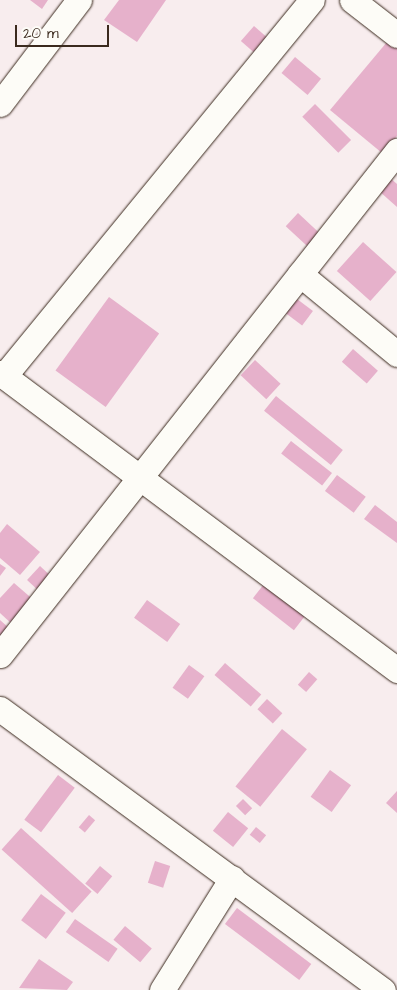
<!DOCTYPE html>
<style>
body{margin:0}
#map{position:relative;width:397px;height:990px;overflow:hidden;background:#f8edee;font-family:"Architects Daughter",sans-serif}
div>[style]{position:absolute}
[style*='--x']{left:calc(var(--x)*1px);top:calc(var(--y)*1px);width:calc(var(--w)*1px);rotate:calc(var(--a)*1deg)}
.building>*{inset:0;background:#e6b1cb;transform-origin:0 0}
.roads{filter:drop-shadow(0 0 1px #3b2a1e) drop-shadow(0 0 1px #3b2a1e)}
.street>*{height:25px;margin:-12.5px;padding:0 12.5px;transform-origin:12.5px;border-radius:12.5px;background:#fdfcf7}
span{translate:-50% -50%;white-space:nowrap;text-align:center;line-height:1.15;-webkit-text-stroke:4px #fdfcf7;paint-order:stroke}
.scale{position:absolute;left:15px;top:25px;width:94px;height:22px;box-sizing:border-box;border:2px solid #3b2a1e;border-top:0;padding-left:6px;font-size:15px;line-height:18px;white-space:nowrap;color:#3b2a1e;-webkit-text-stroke:4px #fdfcf7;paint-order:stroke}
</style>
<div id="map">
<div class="building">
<i style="clip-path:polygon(30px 0,48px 0,42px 9px)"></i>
<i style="clip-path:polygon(119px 0,166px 0,137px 42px,104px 20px)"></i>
<i style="left:254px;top:26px;width:33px;height:20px;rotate:41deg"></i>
<i style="clip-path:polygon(392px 36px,397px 41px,397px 136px,382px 153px,330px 110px)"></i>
<i style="left:295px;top:57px;width:34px;height:21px;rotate:40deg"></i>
<i style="left:315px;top:104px;width:51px;height:18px;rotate:45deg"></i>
<i style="clip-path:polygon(381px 170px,397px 184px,397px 207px,370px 183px)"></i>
<i style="left:298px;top:213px;width:34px;height:18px;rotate:43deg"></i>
<i style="left:363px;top:242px;width:45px;height:39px;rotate:42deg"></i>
<i style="left:289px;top:293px;width:30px;height:18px;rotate:37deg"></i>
<i style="left:109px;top:297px;width:62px;height:91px;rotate:36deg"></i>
<i style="left:353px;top:349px;width:33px;height:17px;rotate:41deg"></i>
<i style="left:255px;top:360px;width:35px;height:21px;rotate:43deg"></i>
<i style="left:276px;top:396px;width:86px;height:19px;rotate:39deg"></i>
<i style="left:291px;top:441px;width:52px;height:16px;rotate:38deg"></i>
<i style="left:337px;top:475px;width:36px;height:20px;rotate:37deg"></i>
<i style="clip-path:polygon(375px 505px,397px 522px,397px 543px,364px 519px)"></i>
<i style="clip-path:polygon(7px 524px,40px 552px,20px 575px,0 558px,0 533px)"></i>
<i style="clip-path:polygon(0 564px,6px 568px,0 576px)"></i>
<i style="left:40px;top:566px;width:18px;height:19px;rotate:43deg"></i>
<i style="clip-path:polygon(14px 583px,36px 602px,14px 626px,0 613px,0 598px)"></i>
<i style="left:264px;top:584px;width:52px;height:18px;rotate:38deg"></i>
<i style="left:147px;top:600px;width:41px;height:22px;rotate:36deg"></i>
<i style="clip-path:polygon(0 620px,9px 628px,0 639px)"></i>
<i style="left:225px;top:663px;width:48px;height:16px;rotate:41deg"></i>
<i style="left:189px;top:665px;width:19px;height:28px;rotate:36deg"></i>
<i style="left:309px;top:672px;width:11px;height:17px;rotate:41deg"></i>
<i style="left:267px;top:699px;width:21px;height:14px;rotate:43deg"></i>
<i style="left:282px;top:729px;width:32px;height:74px;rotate:39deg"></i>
<i style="left:330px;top:770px;width:26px;height:33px;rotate:36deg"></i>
<i style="left:58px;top:775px;width:21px;height:56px;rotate:37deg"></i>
<i style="clip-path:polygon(397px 791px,397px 813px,386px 803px)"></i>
<i style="left:243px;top:799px;width:13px;height:10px;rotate:45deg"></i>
<i style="left:228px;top:812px;width:26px;height:24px;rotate:39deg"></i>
<i style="left:89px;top:815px;width:8px;height:16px;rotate:40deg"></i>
<i style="left:256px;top:827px;width:13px;height:10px;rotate:39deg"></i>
<i style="left:21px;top:828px;width:95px;height:29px;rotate:42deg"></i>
<i style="left:155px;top:861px;width:16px;height:23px;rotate:18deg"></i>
<i style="left:100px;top:866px;width:16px;height:23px;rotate:40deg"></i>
<i style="left:41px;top:894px;width:31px;height:33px;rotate:37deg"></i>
<i style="left:237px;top:908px;width:93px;height:20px;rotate:37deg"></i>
<i style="left:75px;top:919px;width:52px;height:16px;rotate:35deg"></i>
<i style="left:125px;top:926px;width:35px;height:18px;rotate:40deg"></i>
<i style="clip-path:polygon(39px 959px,73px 982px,67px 990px,19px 988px)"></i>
</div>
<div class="roads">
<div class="street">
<i style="--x:352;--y:0;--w:57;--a:37.9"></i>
<i style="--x:0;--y:104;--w:131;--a:-52.8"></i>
<i style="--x:300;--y:274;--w:126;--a:39.5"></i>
<i style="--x:0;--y:373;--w:496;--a:36.8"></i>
<i style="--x:4;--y:376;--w:486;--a:-50.7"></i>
<i style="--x:0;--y:655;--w:642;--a:-51.77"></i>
<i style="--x:0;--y:709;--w:475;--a:36.3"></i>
<i style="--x:162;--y:990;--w:132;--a:-58"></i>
</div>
</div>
<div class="scale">20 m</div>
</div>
